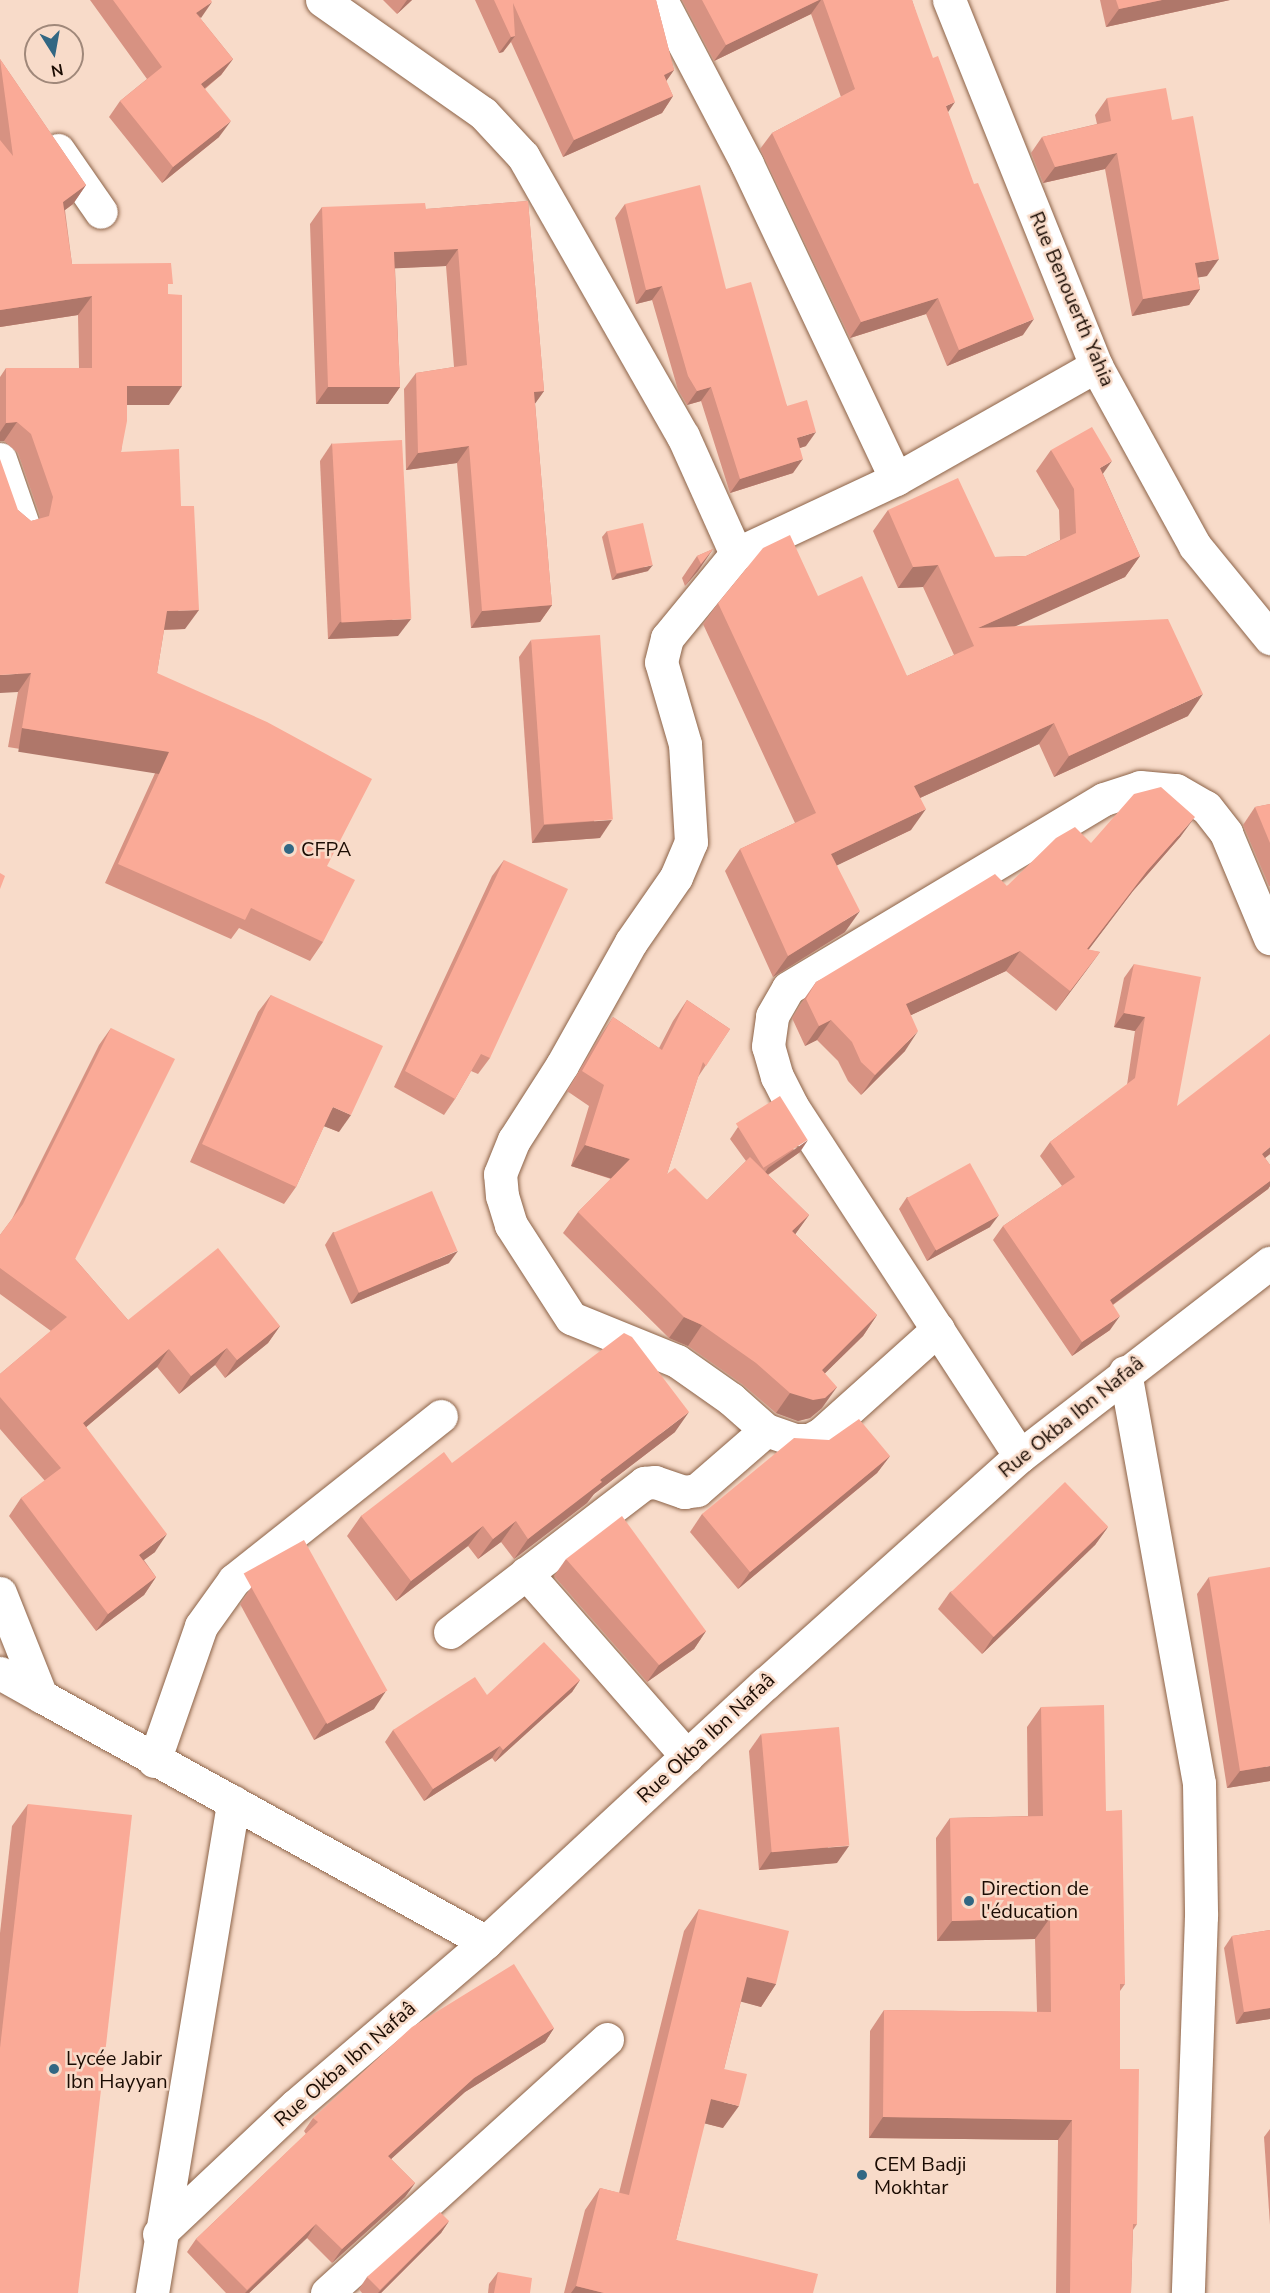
<!DOCTYPE html>
<meta charset="utf-8">
<style>
body{margin:0}
#map{position:relative;width:1270px;height:2293px;overflow:hidden;background:#f8dbc9;font-family:"Nunito Sans",sans-serif}
div>[style]{position:absolute}
[style*='--x']{left:calc(var(--x)*1px);top:calc(var(--y)*1px);width:calc(var(--w)*1px);rotate:calc(var(--a)*1deg)}
.roads{filter:drop-shadow(0 0 2px #8c6348) drop-shadow(0 0 2px #8c6348)}
.minor>*{height:33px;margin:-16.5px;padding:0 16.5px;transform-origin:16.5px;border-radius:16.5px;background:#fff}
.wall>*{inset:0;background:#d79282}
.shaded-wall>*{inset:0;background:#af776a;transform-origin:0 0}
.building>*{inset:0;background:#faaa97;transform-origin:0 0}
.dots>*{width:16px;height:16px;translate:-50% -50%;box-sizing:border-box;border:3px solid #f8dbc9;border-radius:50%}
span{translate:-50% -50%;white-space:nowrap;text-align:center;line-height:1.15;-webkit-text-stroke:5px #f8dbc9;paint-order:stroke}
.street-label{font-size:20px;color:#1b0c03}
.poi-label{font-size:20px;color:#1b0c03}
.left{translate:0 -50%;text-align:left}
.north{position:absolute;left:24px;top:24px;width:60px;height:60px;box-sizing:border-box;background:#f8dbc9;border:2px solid #a0887a;border-radius:50%;rotate:169deg;font-size:16px;font-weight:700;line-height:24px;text-align:center;color:#1b0c03}
.north::after{content:'';display:block;margin:auto;width:21px;height:27px;background:#326783;clip-path:polygon(50% 0,100% 100%,50% 72%,0 100%)}
</style>
<div id="map">
<div class="roads">
<div class="minor">
<i style="--x:322;--y:0;--w:197;--a:35.1"></i>
<i style="--x:483;--y:113;--w:59;--a:47.1"></i>
<i style="--x:523;--y:156;--w:322;--a:60.3"></i>
<i style="--x:683;--y:436;--w:129;--a:65.8"></i>
<i style="--x:661;--y:0;--w:185;--a:62.3"></i>
<i style="--x:747;--y:164;--w:348;--a:64.7"></i>
<i style="--x:949;--y:0;--w:394;--a:68.1"></i>
<i style="--x:1096;--y:366;--w:205;--a:61.2"></i>
<i style="--x:1195;--y:546;--w:119;--a:50.8"></i>
<i style="--x:58;--y:150;--w:75;--a:55.3"></i>
<i style="--x:0;--y:459;--w:67;--a:70.8"></i>
<i style="--x:938;--y:1329;--w:157;--a:138.1"></i>
<i style="--x:821;--y:1434;--w:13;--a:153"></i>
<i style="--x:809;--y:1440;--w:14;--a:180"></i>
<i style="--x:795;--y:1440;--w:31;--a:-161"></i>
<i style="--x:766;--y:1430;--w:47;--a:-138.5"></i>
<i style="--x:731;--y:1399;--w:66;--a:-144.9"></i>
<i style="--x:677;--y:1361;--w:114;--a:-157.9"></i>
<i style="--x:571;--y:1318;--w:111;--a:-122.8"></i>
<i style="--x:511;--y:1225;--w:30;--a:-107"></i>
<i style="--x:502;--y:1196;--w:22;--a:-95"></i>
<i style="--x:500;--y:1174;--w:37;--a:-68"></i>
<i style="--x:514;--y:1140;--w:89;--a:-57.4"></i>
<i style="--x:562;--y:1065;--w:141;--a:-60.7"></i>
<i style="--x:631;--y:942;--w:79;--a:-55.3"></i>
<i style="--x:676;--y:877;--w:38;--a:-67"></i>
<i style="--x:691;--y:842;--w:98;--a:-93.5"></i>
<i style="--x:685;--y:744;--w:85;--a:-106.3"></i>
<i style="--x:661;--y:662;--w:25;--a:-76"></i>
<i style="--x:667;--y:638;--w:109;--a:-50.6"></i>
<i style="--x:736;--y:554;--w:177;--a:-25.1"></i>
<i style="--x:896;--y:479;--w:230;--a:-29.5"></i>
<i style="--x:1125;--y:1372;--w:418;--a:79.8"></i>
<i style="--x:1199;--y:1783;--w:133;--a:89.1"></i>
<i style="--x:1201;--y:1916;--w:377;--a:92"></i>
<i style="--x:1020;--y:1456;--w:418;--a:-123.1"></i>
<i style="--x:792;--y:1106;--w:33;--a:-117"></i>
<i style="--x:777;--y:1077;--w:32;--a:-106"></i>
<i style="--x:768;--y:1046;--w:30;--a:-82"></i>
<i style="--x:772;--y:1016;--w:32;--a:-60"></i>
<i style="--x:788;--y:988;--w:368;--a:-30.9"></i>
<i style="--x:1104;--y:799;--w:38;--a:-18"></i>
<i style="--x:1140;--y:787;--w:36;--a:5"></i>
<i style="--x:1176;--y:790;--w:34;--a:30"></i>
<i style="--x:1206;--y:807;--w:33;--a:52"></i>
<i style="--x:1226;--y:833;--w:114;--a:67.3"></i>
<i style="--x:526;--y:1573;--w:244;--a:48.7"></i>
<i style="--x:0;--y:1593;--w:111;--a:68.3"></i>
<i style="--x:41;--y:1696;--w:508;--a:28.93"></i>
<i style="--x:450;--y:1632;--w:245;--a:-37.5"></i>
<i style="--x:644;--y:1483;--w:11;--a:-5"></i>
<i style="--x:655;--y:1482;--w:31;--a:19"></i>
<i style="--x:684;--y:1492;--w:13;--a:-9"></i>
<i style="--x:697;--y:1490;--w:91;--a:-41"></i>
<i style="--x:0;--y:1673;--w:47;--a:29.3"></i>
<i style="--x:154;--y:1761;--w:143;--a:-70.8"></i>
<i style="--x:201;--y:1626;--w:57;--a:-54.3"></i>
<i style="--x:234;--y:1580;--w:264;--a:-38.4"></i>
<i style="--x:159;--y:2234;--w:188;--a:-43.3"></i>
<i style="--x:296;--y:2105;--w:250;--a:-40.6"></i>
<i style="--x:486;--y:1942;--w:381;--a:-42.8"></i>
<i style="--x:766;--y:1683;--w:341;--a:-41.8"></i>
<i style="--x:1020;--y:1456;--w:316;--a:-37.7"></i>
<i style="--x:152;--y:2293;--w:498;--a:-80.6"></i>
<i style="--x:327;--y:2293;--w:378;--a:-42.2"></i>
</div>
</div>
<div class="wall">
<i style="clip-path:polygon(90px 0,211px 0,200px 18px,233px 59px,221px 75px,205px 89px,219px 137px,162px 183px,109px 117px,120px 101px,147px 79px)"></i>
<i style="clip-path:polygon(383px 0,412px 0,397px 14px)"></i>
<i style="clip-path:polygon(475px 0,656px 0,674px 70px,666px 81px,673px 96px,662px 113px,563px 157px,511px 42px,503px 52px,499px 53px)"></i>
<i style="clip-path:polygon(682px 0,912px 0,948px 113px,1023px 335px,947px 366px,926px 314px,850px 338px,760px 149px,772px 133px,841px 97px,811px 14px,714px 61px)"></i>
<i style="clip-path:polygon(1100px 0,1230px 0,1106px 27px)"></i>
<i style="clip-path:polygon(0 59px,86px 185px,73px 204px,65px 210px,72px 264px,168px 290px,169px 405px,127px 405px,121px 452px,185px 629px,164px 630px,157px 673px,327px 866px,323px 942px,310px 961px,239px 928px,231px 939px,105px 883px,156px 771px,8px 747px,18px 692px,18px 510px,31px 521px,39px 519px,40px 516px,18px 453px,4px 441px,0 441px,0 377px,6px 368px,79px 368px,78px 315px,0 327px)"></i>
<i style="clip-path:polygon(1107px 98px,1172px 120px,1207px 276px,1198px 277px,1200px 289px,1189px 305px,1132px 316px,1105px 169px,1043px 183px,1031px 153px,1042px 137px,1097px 124px,1095px 115px)"></i>
<i style="clip-path:polygon(528px 201px,544px 391px,535px 403px,552px 605px,540px 622px,471px 628px,457px 463px,406px 470px,404px 389px,416px 373px,454px 367px,446px 266px,395px 268px,400px 387px,388px 404px,316px 404px,310px 224px,322px 207px,426px 209px)"></i>
<i style="clip-path:polygon(625px 204px,726px 289px,787px 406px,806px 446px,800px 448px,793px 473px,730px 493px,701px 401px,687px 405px,678px 390px,652px 300px,636px 304px,615px 218px)"></i>
<i style="clip-path:polygon(332px 443px,398px 636px,328px 639px,320px 461px)"></i>
<i style="clip-path:polygon(1051px 450px,1103px 474px,1140px 556px,1125px 577px,1014px 626px,1188px 716px,1054px 777px,1039px 744px,920px 798px,911px 830px,837px 865px,845px 932px,773px 977px,725px 871px,740px 849px,795px 823px,703px 624px,718px 603px,818px 596px,907px 676px,954px 655px,923px 587px,898px 588px,873px 531px,888px 510px,995px 557px,1026px 556px,1060px 540px,1059px 510px,1036px 471px)"></i>
<i style="clip-path:polygon(607px 531px,648px 571px,612px 580px,602px 537px)"></i>
<i style="clip-path:polygon(713px 549px,698px 571px,685px 586px,682px 578px,697px 556px)"></i>
<i style="clip-path:polygon(531px 640px,600px 838px,532px 843px,519px 657px)"></i>
<i style="clip-path:polygon(1270px 804px,1270px 886px,1269px 886px,1243px 825px,1255px 807px)"></i>
<i style="clip-path:polygon(1181px 836px,1133px 891px,1088px 950px,1100px 952px,1056px 1011px,1006px 971px,911px 1015px,905px 1051px,861px 1095px,848px 1081px,838px 1061px,817px 1040px,805px 1046px,792px 1018px,802px 1002px,816px 982px,1007px 886px,1091px 843px)"></i>
<i style="clip-path:polygon(504px 860px,490px 1058px,478px 1074px,471px 1071px,455px 1099px,444px 1115px,394px 1087px,492px 876px)"></i>
<i style="clip-path:polygon(1134px 964px,1177px 1106px,1270px 1154px,1265px 1158px,1270px 1165px,1270px 1186px,1268px 1189px,1113px 1305px,1110px 1330px,1072px 1356px,993px 1240px,1003px 1226px,1062px 1186px,1040px 1156px,1050px 1142px,1127px 1085px,1135px 1031px,1114px 1027px,1124px 978px)"></i>
<i style="clip-path:polygon(271px 995px,339px 1132px,324px 1126px,296px 1187px,284px 1204px,190px 1162px,258px 1012px)"></i>
<i style="clip-path:polygon(687px 1000px,730px 1029px,698px 1077px,667px 1174px,707px 1200px,746px 1161px,730px 1139px,738px 1127px,800px 1152px,768px 1175px,809px 1215px,795px 1234px,877px 1315px,863px 1336px,825px 1373px,822px 1408px,810px 1418px,798px 1421px,776px 1413px,742px 1384px,688px 1346px,669px 1338px,563px 1233px,578px 1212px,611px 1179px,571px 1166px,589px 1106px,567px 1091px,599px 1038px,613px 1017px,659px 1048px,673px 1021px)"></i>
<i style="clip-path:polygon(111px 1028px,75px 1259px,128px 1320px,280px 1326px,268px 1343px,225px 1378px,215px 1365px,179px 1394px,157px 1367px,86px 1427px,155px 1552px,144px 1560px,156px 1577px,144px 1595px,96px 1631px,9px 1516px,21px 1498px,45px 1481px,0 1429px,0 1374px,51px 1331px,0 1294px,0 1235px,12px 1219px,99px 1045px)"></i>
<i style="clip-path:polygon(907px 1197px,990px 1227px,927px 1261px,899px 1209px)"></i>
<i style="clip-path:polygon(333px 1232px,449px 1263px,351px 1304px,325px 1245px)"></i>
<i style="clip-path:polygon(675px 1432px,594px 1494px,587px 1503px,514px 1559px,501px 1542px,478px 1559px,468px 1546px,396px 1601px,347px 1536px,361px 1516px,452px 1463px)"></i>
<i style="clip-path:polygon(890px 1456px,877px 1473px,738px 1589px,690px 1532px,702px 1514px)"></i>
<i style="clip-path:polygon(1108px 1527px,1095px 1545px,982px 1654px,938px 1609px,950px 1592px)"></i>
<i style="clip-path:polygon(566px 1559px,706px 1631px,694px 1649px,647px 1682px,554px 1576px)"></i>
<i style="clip-path:polygon(1209px 1577px,1270px 1781px,1227px 1788px,1197px 1594px)"></i>
<i style="clip-path:polygon(252px 1586px,374px 1709px,314px 1740px,240px 1604px)"></i>
<i style="clip-path:polygon(580px 1680px,572px 1692px,495px 1762px,492px 1758px,424px 1801px,385px 1742px,393px 1730px,487px 1695px)"></i>
<i style="clip-path:polygon(1041px 1707px,1106px 1811px,1125px 1984px,1120px 1991px,1120px 2069px,1137px 2224px,1133px 2230px,1131px 2293px,1056px 2293px,1058px 2140px,869px 2138px,870px 2031px,884px 2010px,1037px 2012px,1035px 1939px,937px 1941px,936px 1838px,950px 1818px,1028px 1816px,1027px 1727px)"></i>
<i style="clip-path:polygon(761px 1734px,837px 1863px,759px 1870px,749px 1751px)"></i>
<i style="clip-path:polygon(28px 1804px,0 2293px,0 1933px,12px 1826px)"></i>
<i style="clip-path:polygon(699px 1909px,776px 1984px,761px 2007px,741px 2001px,724px 2069px,723px 2128px,704px 2123px,676px 2240px,813px 2293px,564px 2293px,585px 2210px,600px 2188px,619px 2193px,684px 1931px)"></i>
<i style="clip-path:polygon(1270px 1930px,1270px 2019px,1236px 2024px,1224px 1948px,1232px 1936px)"></i>
<i style="clip-path:polygon(554px 2028px,545px 2042px,465px 2092px,391px 2159px,415px 2183px,405px 2197px,332px 2263px,307px 2238px,249px 2293px,226px 2293px,187px 2252px,196px 2239px,306px 2134px,304px 2131px,313px 2118px)"></i>
<i style="clip-path:polygon(1270px 2129px,1270px 2225px,1264px 2137px)"></i>
<i style="clip-path:polygon(449px 2221px,441px 2233px,381px 2293px,362px 2293px,359px 2289px,367px 2277px)"></i>
<i style="clip-path:polygon(498px 2272px,530px 2293px,488px 2293px,489px 2284px)"></i>
</div>
<div class="shaded-wall">
<i style="clip-path:polygon(407px 0,412px 0,397px 14px)"></i>
<i style="clip-path:polygon(819px 0,821px 0,811px 14px,714px 61px,726px 45px)"></i>
<i style="clip-path:polygon(1162px 0,1230px 0,1106px 27px,1119px 9px)"></i>
<i style="clip-path:polygon(212px 2px,201px 18px,196px 13px)"></i>
<i style="clip-path:polygon(515px 36px,503px 52px,499px 53px,511px 37px)"></i>
<i style="clip-path:polygon(233px 59px,221px 75px,190px 100px,201px 84px)"></i>
<i style="clip-path:polygon(674px 70px,662px 87px,664px 75px)"></i>
<i style="clip-path:polygon(673px 96px,662px 113px,563px 157px,574px 140px)"></i>
<i style="clip-path:polygon(955px 102px,944px 118px,946px 106px)"></i>
<i style="clip-path:polygon(231px 121px,219px 137px,162px 183px,173px 167px)"></i>
<i style="clip-path:polygon(1117px 153px,1105px 169px,1043px 183px,1055px 167px)"></i>
<i style="clip-path:polygon(86px 185px,73px 204px,50px 221px,63px 202px)"></i>
<i style="clip-path:polygon(458px 249px,446px 266px,382px 269px,394px 252px)"></i>
<i style="clip-path:polygon(1219px 259px,1207px 276px,1184px 280px,1195px 263px)"></i>
<i style="clip-path:polygon(662px 286px,652px 300px,636px 304px,646px 290px)"></i>
<i style="clip-path:polygon(1200px 289px,1189px 305px,1132px 316px,1143px 299px)"></i>
<i style="clip-path:polygon(92px 296px,78px 315px,0 327px,0 310px)"></i>
<i style="clip-path:polygon(938px 298px,926px 314px,850px 338px,861px 322px)"></i>
<i style="clip-path:polygon(1034px 319px,1023px 335px,947px 366px,959px 350px)"></i>
<i style="clip-path:polygon(127px 386px,182px 386px,169px 405px,113px 405px)"></i>
<i style="clip-path:polygon(328px 387px,400px 387px,388px 404px,316px 404px)"></i>
<i style="clip-path:polygon(711px 387px,701px 401px,687px 405px,697px 391px)"></i>
<i style="clip-path:polygon(544px 391px,532px 408px,534px 392px)"></i>
<i style="clip-path:polygon(17px 422px,4px 441px,0 441px,0 432px,6px 423px)"></i>
<i style="clip-path:polygon(816px 432px,806px 446px,787px 452px,797px 438px)"></i>
<i style="clip-path:polygon(469px 446px,457px 463px,406px 470px,418px 453px)"></i>
<i style="clip-path:polygon(803px 459px,793px 473px,730px 493px,740px 479px)"></i>
<i style="clip-path:polygon(1112px 461px,1097px 482px,1100px 468px)"></i>
<i style="clip-path:polygon(713px 549px,698px 571px,685px 586px,701px 564px)"></i>
<i style="clip-path:polygon(1140px 556px,1125px 577px,974px 645px,978px 628px)"></i>
<i style="clip-path:polygon(653px 565px,648px 571px,612px 580px,617px 574px)"></i>
<i style="clip-path:polygon(938px 565px,923px 587px,898px 588px,913px 567px)"></i>
<i style="clip-path:polygon(552px 605px,540px 622px,471px 628px,482px 611px)"></i>
<i style="clip-path:polygon(199px 610px,185px 629px,154px 630px,167px 611px)"></i>
<i style="clip-path:polygon(411px 619px,398px 636px,328px 639px,340px 622px)"></i>
<i style="clip-path:polygon(31px 673px,18px 692px,0 693px,0 675px)"></i>
<i style="clip-path:polygon(1203px 694px,1188px 716px,1054px 777px,1069px 756px)"></i>
<i style="clip-path:polygon(1054px 723px,1039px 744px,900px 807px,914px 786px)"></i>
<i style="left:22px;top:728px;width:149px;height:24px;rotate:9deg"></i>
<i style="clip-path:polygon(926px 809px,911px 830px,817px 875px,831px 854px)"></i>
<i style="clip-path:polygon(1195px 817px,1181px 836px,1133px 891px,1074px 969px,1087px 949px,1147px 871px)"></i>
<i style="clip-path:polygon(612px 820px,600px 838px,532px 843px,544px 825px)"></i>
<i style="clip-path:polygon(860px 911px,845px 932px,773px 977px,788px 956px)"></i>
<i style="clip-path:polygon(1020px 951px,1006px 971px,892px 1024px,906px 1004px)"></i>
<i style="clip-path:polygon(1100px 952px,1086px 971px,1056px 1011px,1070px 991px)"></i>
<i style="clip-path:polygon(1124px 1013px,1145px 1017px,1135px 1031px,1114px 1027px)"></i>
<i style="clip-path:polygon(831px 1020px,817px 1040px,805px 1046px,819px 1026px)"></i>
<i style="clip-path:polygon(918px 1031px,905px 1051px,861px 1095px,875px 1075px)"></i>
<i style="clip-path:polygon(333px 1107px,351px 1115px,339px 1132px,321px 1125px)"></i>
<i style="clip-path:polygon(808px 1140px,800px 1152px,760px 1180px,768px 1168px)"></i>
<i style="clip-path:polygon(585px 1145px,630px 1159px,616px 1180px,571px 1166px)"></i>
<i style="clip-path:polygon(1270px 1147px,1270px 1154px,1252px 1168px,1262px 1154px)"></i>
<i style="clip-path:polygon(1270px 1181px,1270px 1186px,1268px 1189px,1100px 1314px,1110px 1300px)"></i>
<i style="clip-path:polygon(809px 1215px,794px 1236px,792px 1231px)"></i>
<i style="clip-path:polygon(999px 1215px,990px 1227px,927px 1261px,936px 1249px)"></i>
<i style="clip-path:polygon(458px 1251px,449px 1263px,351px 1304px,359px 1292px)"></i>
<i style="clip-path:polygon(877px 1315px,863px 1336px,808px 1390px,822px 1370px)"></i>
<i style="clip-path:polygon(1120px 1316px,1110px 1330px,1072px 1356px,1082px 1342px)"></i>
<i style="clip-path:polygon(684px 1317px,702px 1325px,688px 1346px,669px 1338px)"></i>
<i style="clip-path:polygon(280px 1326px,268px 1343px,225px 1378px,237px 1360px)"></i>
<i style="clip-path:polygon(227px 1348px,215px 1365px,179px 1394px,191px 1376px)"></i>
<i style="clip-path:polygon(169px 1349px,157px 1367px,71px 1440px,83px 1423px)"></i>
<i style="clip-path:polygon(837px 1387px,822px 1408px,810px 1418px,798px 1421px,776px 1413px,790px 1393px)"></i>
<i style="clip-path:polygon(689px 1412px,675px 1432px,594px 1494px,587px 1503px,514px 1559px,528px 1539px,600px 1480px)"></i>
<i style="clip-path:polygon(890px 1456px,877px 1473px,738px 1589px,750px 1572px)"></i>
<i style="clip-path:polygon(516px 1521px,501px 1542px,478px 1559px,493px 1539px)"></i>
<i style="clip-path:polygon(483px 1526px,468px 1546px,396px 1601px,411px 1581px)"></i>
<i style="clip-path:polygon(1108px 1527px,1095px 1545px,982px 1654px,994px 1636px)"></i>
<i style="clip-path:polygon(167px 1534px,155px 1552px,127px 1572px,139px 1555px)"></i>
<i style="clip-path:polygon(156px 1577px,144px 1595px,96px 1631px,108px 1614px)"></i>
<i style="clip-path:polygon(706px 1631px,694px 1649px,647px 1682px,659px 1665px)"></i>
<i style="clip-path:polygon(580px 1680px,572px 1692px,495px 1762px,503px 1750px)"></i>
<i style="clip-path:polygon(386px 1691px,374px 1709px,314px 1740px,326px 1723px)"></i>
<i style="clip-path:polygon(500px 1746px,492px 1758px,424px 1801px,433px 1789px)"></i>
<i style="clip-path:polygon(1270px 1766px,1270px 1781px,1227px 1788px,1240px 1771px)"></i>
<i style="clip-path:polygon(849px 1846px,837px 1863px,759px 1870px,771px 1852px)"></i>
<i style="clip-path:polygon(1050px 1918px,1035px 1939px,937px 1941px,952px 1921px)"></i>
<i style="clip-path:polygon(747px 1977px,776px 1984px,761px 2007px,731px 1999px)"></i>
<i style="clip-path:polygon(1270px 2008px,1270px 2019px,1236px 2024px,1244px 2012px)"></i>
<i style="clip-path:polygon(554px 2028px,545px 2042px,465px 2092px,379px 2170px,388px 2156px,474px 2078px)"></i>
<i style="clip-path:polygon(711px 2099px,739px 2106px,723px 2128px,695px 2121px)"></i>
<i style="clip-path:polygon(883px 2117px,1072px 2120px,1058px 2140px,869px 2138px)"></i>
<i style="clip-path:polygon(415px 2183px,405px 2197px,332px 2263px,342px 2249px)"></i>
<i style="clip-path:polygon(449px 2221px,441px 2233px,381px 2293px,378px 2293px)"></i>
<i style="clip-path:polygon(316px 2224px,307px 2238px,249px 2293px,245px 2293px)"></i>
<i style="clip-path:polygon(576px 2286px,604px 2293px,571px 2293px)"></i>
</div>
<div class="building">
<i style="clip-path:polygon(113px 0,211px 0,212px 2px,196px 13px,233px 59px,201px 84px,231px 121px,173px 167px,120px 101px,162px 67px)"></i>
<i style="clip-path:polygon(494px 0,656px 0,674px 70px,664px 75px,673px 96px,574px 140px,513px 3px,515px 36px,511px 37px)"></i>
<i style="clip-path:polygon(702px 0,819px 0,726px 45px)"></i>
<i style="clip-path:polygon(823px 0,912px 0,933px 58px,938px 56px,955px 102px,946px 106px,974px 184px,978px 183px,1034px 319px,959px 350px,938px 298px,861px 322px,772px 133px,855px 89px)"></i>
<i style="clip-path:polygon(1116px 0,1162px 0,1119px 9px)"></i>
<i style="clip-path:polygon(0 59px,86px 185px,63px 202px,72px 264px,171px 263px,173px 284px,168px 284px,168px 294px,182px 295px,182px 386px,127px 386px,127px 421px,121px 452px,179px 449px,181px 506px,194px 506px,199px 610px,167px 611px,157px 673px,267px 722px,372px 779px,327px 866px,355px 880px,323px 942px,251px 908px,245px 920px,118px 864px,169px 752px,22px 728px,31px 673px,0 675px,0 459px,18px 510px,31px 521px,49px 516px,53px 497px,31px 434px,17px 422px,6px 423px,6px 368px,92px 368px,92px 296px,0 310px,0 140px,13px 156px)"></i>
<i style="clip-path:polygon(1166px 88px,1172px 120px,1193px 116px,1219px 259px,1195px 263px,1200px 289px,1143px 299px,1117px 153px,1055px 167px,1042px 137px,1111px 121px,1107px 98px)"></i>
<i style="clip-path:polygon(700px 185px,726px 289px,751px 282px,787px 406px,807px 400px,816px 432px,797px 438px,803px 459px,740px 479px,711px 387px,697px 391px,688px 376px,662px 286px,646px 290px,625px 204px)"></i>
<i style="clip-path:polygon(528px 201px,544px 391px,534px 392px,552px 605px,482px 611px,469px 446px,418px 453px,416px 373px,467px 365px,458px 249px,394px 252px,400px 387px,328px 387px,322px 207px,425px 203px,426px 209px)"></i>
<i style="clip-path:polygon(1092px 427px,1112px 461px,1100px 468px,1140px 556px,978px 628px,1168px 619px,1203px 694px,1069px 756px,1054px 723px,914px 786px,926px 809px,831px 854px,860px 911px,788px 956px,740px 849px,816px 813px,718px 603px,763px 548px,790px 535px,818px 596px,862px 576px,907px 676px,974px 646px,938px 565px,913px 567px,888px 510px,958px 478px,995px 557px,1026px 556px,1076px 533px,1074px 489px,1051px 450px)"></i>
<i style="left:402px;top:440px;width:179px;height:70px;rotate:87deg"></i>
<i style="left:643px;top:523px;width:43px;height:37px;rotate:77deg"></i>
<i style="clip-path:polygon(713px 549px,701px 564px,697px 556px)"></i>
<i style="left:600px;top:635px;width:185px;height:69px;rotate:86deg"></i>
<i style="clip-path:polygon(1161px 787px,1195px 817px,1147px 871px,1087px 949px,1100px 952px,1070px 991px,1020px 951px,906px 1004px,918px 1031px,875px 1075px,861px 1062px,852px 1042px,831px 1020px,819px 1026px,806px 999px,816px 982px,995px 874px,1007px 886px,1056px 838px,1075px 827px,1091px 843px,1134px 794px)"></i>
<i style="clip-path:polygon(1270px 804px,1270px 843px,1255px 807px)"></i>
<i style="clip-path:polygon(504px 860px,568px 889px,490px 1058px,481px 1054px,455px 1099px,405px 1071px)"></i>
<i style="clip-path:polygon(0 873px,5px 876px,0 889px)"></i>
<i style="clip-path:polygon(1134px 964px,1201px 977px,1177px 1106px,1270px 1034px,1270px 1147px,1262px 1154px,1270px 1165px,1270px 1181px,1110px 1300px,1120px 1316px,1082px 1342px,1003px 1226px,1075px 1177px,1050px 1142px,1135px 1078px,1145px 1017px,1124px 1013px)"></i>
<i style="clip-path:polygon(271px 995px,383px 1046px,351px 1115px,333px 1107px,296px 1187px,202px 1144px)"></i>
<i style="clip-path:polygon(687px 1000px,730px 1029px,706px 1066px,703px 1062px,667px 1174px,675px 1168px,707px 1200px,750px 1157px,809px 1215px,792px 1231px,877px 1315px,822px 1370px,837px 1387px,825px 1398px,813px 1400px,790px 1393px,756px 1363px,702px 1325px,684px 1317px,578px 1212px,630px 1159px,585px 1145px,604px 1085px,582px 1071px,613px 1017px,662px 1050px)"></i>
<i style="clip-path:polygon(111px 1028px,175px 1059px,75px 1259px,128px 1320px,218px 1248px,280px 1326px,237px 1360px,227px 1348px,191px 1376px,169px 1349px,83px 1423px,167px 1534px,139px 1555px,156px 1577px,108px 1614px,21px 1498px,61px 1468px,0 1397px,0 1374px,67px 1317px,0 1268px,0 1235px,23px 1204px)"></i>
<i style="left:780px;top:1096px;width:52px;height:52px;rotate:58deg"></i>
<i style="left:970px;top:1163px;width:60px;height:72px;rotate:61deg"></i>
<i style="left:432px;top:1191px;width:65px;height:107px;rotate:67deg"></i>
<i style="clip-path:polygon(624px 1333px,632px 1337px,689px 1412px,600px 1480px,602px 1482px,528px 1539px,516px 1521px,493px 1539px,483px 1526px,411px 1581px,361px 1516px,444px 1452px,452px 1463px)"></i>
<i style="clip-path:polygon(859px 1419px,890px 1456px,750px 1572px,702px 1514px,794px 1438px,829px 1440px)"></i>
<i style="left:1065px;top:1482px;width:62px;height:159px;rotate:46deg"></i>
<i style="clip-path:polygon(622px 1516px,706px 1631px,659px 1665px,566px 1559px)"></i>
<i style="left:304px;top:1540px;width:172px;height:69px;rotate:61deg"></i>
<i style="clip-path:polygon(1270px 1567px,1270px 1766px,1240px 1771px,1209px 1577px)"></i>
<i style="clip-path:polygon(544px 1642px,580px 1680px,503px 1750px,500px 1746px,433px 1789px,393px 1730px,475px 1677px,487px 1695px)"></i>
<i style="clip-path:polygon(1104px 1705px,1106px 1811px,1122px 1810px,1125px 1984px,1120px 1984px,1120px 2069px,1139px 2069px,1137px 2224px,1133px 2224px,1131px 2293px,1070px 2293px,1072px 2120px,883px 2117px,884px 2010px,1051px 2012px,1050px 1918px,952px 1921px,950px 1818px,1043px 1816px,1041px 1707px)"></i>
<i style="left:839px;top:1727px;width:119px;height:78px;rotate:85deg"></i>
<i style="clip-path:polygon(28px 1804px,132px 1815px,78px 2293px,0 2293px,0 2048px)"></i>
<i style="clip-path:polygon(699px 1909px,789px 1931px,776px 1984px,747px 1977px,724px 2069px,747px 2074px,739px 2106px,711px 2099px,676px 2240px,818px 2274px,813px 2293px,604px 2293px,576px 2286px,600px 2188px,629px 2195px)"></i>
<i style="clip-path:polygon(1270px 1930px,1270px 2008px,1244px 2012px,1232px 1936px)"></i>
<i style="clip-path:polygon(514px 1964px,554px 2028px,474px 2078px,388px 2156px,415px 2183px,342px 2249px,316px 2224px,247px 2290px,196px 2239px,318px 2122px,313px 2118px,412px 2027px)"></i>
<i style="clip-path:polygon(440px 2212px,449px 2221px,380px 2290px,367px 2277px)"></i>
<i style="clip-path:polygon(498px 2272px,532px 2278px,530px 2293px,494px 2293px)"></i>
</div>
<div class="dots">
<i style="left:289px;top:849px;background:#326783"></i>
<i style="left:969px;top:1901px;background:#326783"></i>
<i style="left:54px;top:2069px;background:#326783"></i>
<i style="left:862px;top:2175px;background:#326783"></i>
</div>
<div class="street-label">
<span style="left:1072px;top:299px;rotate:67deg">Rue Benouerth Yahia</span>
<span style="left:1071px;top:1417px;rotate:-39deg">Rue Okba Ibn Nafaâ</span>
<span style="left:706px;top:1738px;rotate:-43deg">Rue Okba Ibn Nafaâ</span>
<span style="left:345px;top:2064px;rotate:-41deg">Rue Okba Ibn Nafaâ</span>
</div>
<div class="poi-label">
<span class="left" style="left:301px;top:849px">CFPA</span>
<span class="left" style="left:981px;top:1900px">Direction de<br>l'éducation</span>
<span class="left" style="left:66px;top:2070px">Lycée Jabir<br>Ibn Hayyan</span>
<span class="left" style="left:874px;top:2176px">CEM Badji<br>Mokhtar</span>
</div>
<div class="north">N</div>
</div>
